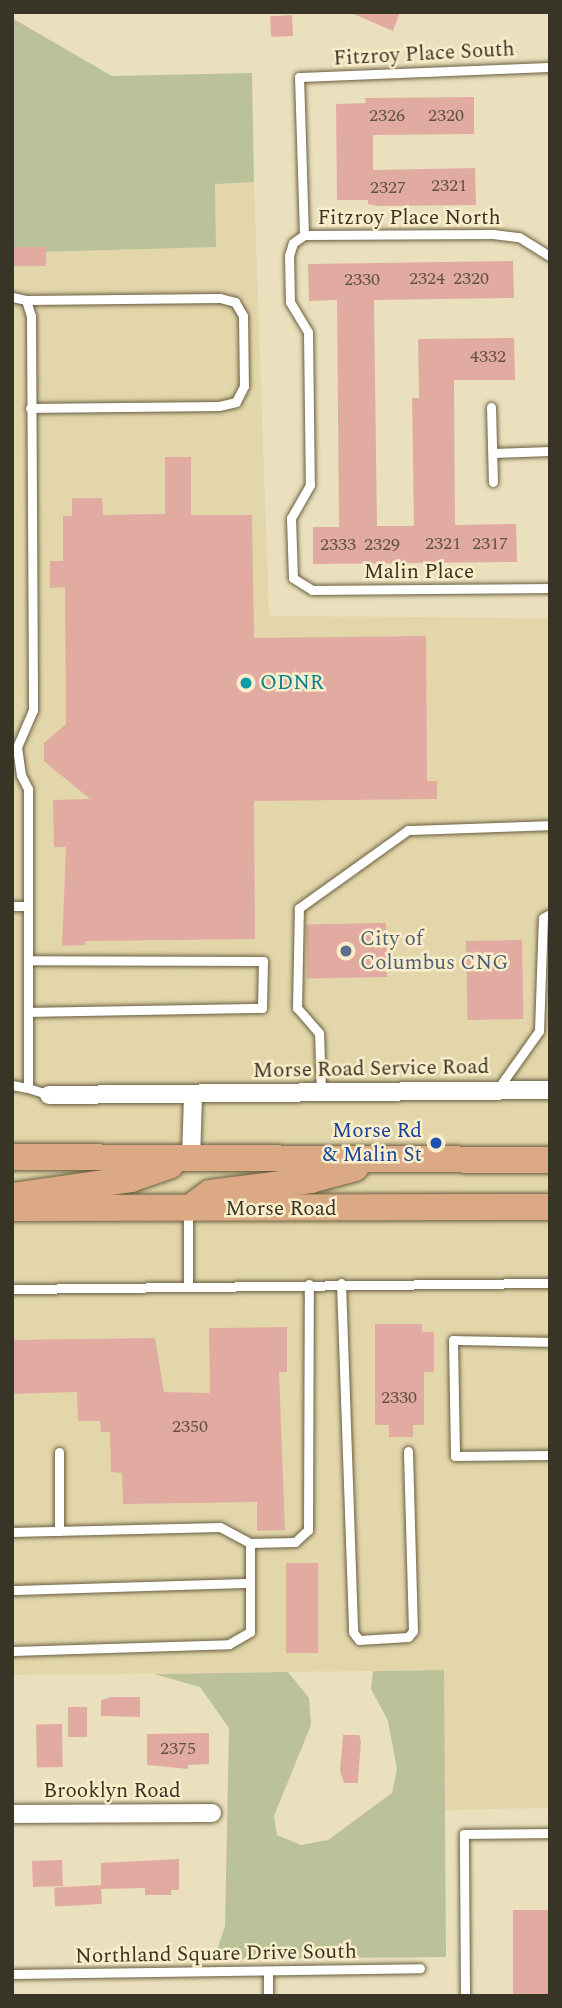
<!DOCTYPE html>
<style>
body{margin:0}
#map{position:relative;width:562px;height:2008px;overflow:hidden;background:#ebe0bd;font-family:Spectral,serif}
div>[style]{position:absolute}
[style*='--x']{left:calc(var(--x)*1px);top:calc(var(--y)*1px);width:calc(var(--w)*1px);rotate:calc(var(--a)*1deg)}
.built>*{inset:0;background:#e3d6ab}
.green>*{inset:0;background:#bbc299}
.building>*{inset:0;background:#e2aba2;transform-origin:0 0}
.roads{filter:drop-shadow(0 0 2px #695f40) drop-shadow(0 0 2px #695f40)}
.lane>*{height:9px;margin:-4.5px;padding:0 4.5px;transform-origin:4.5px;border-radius:4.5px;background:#fff}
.street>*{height:18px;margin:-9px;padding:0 9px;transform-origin:9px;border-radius:9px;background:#fff}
.primary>*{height:26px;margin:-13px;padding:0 13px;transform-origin:13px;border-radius:13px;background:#dba984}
.dots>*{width:19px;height:19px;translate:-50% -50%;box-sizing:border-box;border:4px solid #f9edca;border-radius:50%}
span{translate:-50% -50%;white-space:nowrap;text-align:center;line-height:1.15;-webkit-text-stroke:5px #f9edca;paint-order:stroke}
.number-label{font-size:18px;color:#625245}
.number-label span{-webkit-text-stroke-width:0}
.street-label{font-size:21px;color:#383426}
.culture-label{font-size:21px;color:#0d838f}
.left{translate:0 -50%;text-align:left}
.service-label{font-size:21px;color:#4e5e75}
.transit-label{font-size:21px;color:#164399}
.right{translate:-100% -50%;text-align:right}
.frame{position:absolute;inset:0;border:14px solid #383426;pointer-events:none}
</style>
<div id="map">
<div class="built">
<i style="clip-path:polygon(254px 182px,269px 616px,550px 618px,550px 1808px,445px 1810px,443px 1670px,12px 1675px,12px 260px,39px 252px,216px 247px,215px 183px)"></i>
</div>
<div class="green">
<i style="clip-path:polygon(12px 18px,112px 76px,252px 73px,254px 182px,215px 184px,216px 247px,39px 252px,12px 260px)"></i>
<i style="clip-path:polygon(444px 1670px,446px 1957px,214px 1959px,225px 1926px,229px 1728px,200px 1687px,154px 1674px,288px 1672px,309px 1698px,311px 1725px,274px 1816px,277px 1835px,301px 1845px,328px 1840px,392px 1793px,397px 1769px,388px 1721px,371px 1689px,373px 1671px)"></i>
</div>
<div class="building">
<i style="clip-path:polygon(349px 12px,400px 12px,393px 31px)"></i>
<i style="left:292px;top:15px;width:21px;height:22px;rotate:87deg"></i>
<i style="clip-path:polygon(474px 97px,474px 134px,373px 135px,373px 170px,475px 168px,476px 205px,379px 206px,368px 204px,368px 200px,337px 200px,336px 104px,366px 103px,365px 98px)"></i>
<i style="left:46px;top:247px;width:19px;height:33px;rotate:90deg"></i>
<i style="clip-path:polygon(513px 261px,514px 298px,374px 300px,377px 526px,414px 526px,412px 398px,419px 398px,418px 339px,514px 338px,515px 380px,454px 380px,455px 525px,516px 524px,517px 562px,313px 564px,313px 527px,339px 527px,337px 300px,309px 301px,308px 264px)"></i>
<i style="clip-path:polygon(165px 457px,191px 457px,191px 515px,252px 515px,254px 638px,426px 636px,427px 781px,437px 781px,437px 799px,254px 801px,255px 939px,85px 941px,85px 945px,62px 946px,66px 847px,54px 847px,53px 800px,90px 799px,44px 761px,44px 743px,66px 724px,65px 587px,50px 588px,50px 561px,63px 561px,63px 516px,72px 516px,72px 498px,102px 498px,103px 515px,165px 514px)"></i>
<i style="left:386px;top:923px;width:54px;height:80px;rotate:89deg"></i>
<i style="left:522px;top:940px;width:79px;height:56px;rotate:89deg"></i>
<i style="clip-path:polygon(375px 1324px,422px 1324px,422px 1332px,434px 1332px,434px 1372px,424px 1372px,424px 1425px,413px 1425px,413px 1437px,389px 1437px,389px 1425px,375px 1425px)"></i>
<i style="clip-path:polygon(287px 1327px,287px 1372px,279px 1372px,285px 1530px,257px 1531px,257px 1502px,123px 1504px,122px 1473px,111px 1472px,110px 1432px,101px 1432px,100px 1421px,78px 1421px,77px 1392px,12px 1394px,12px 1340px,155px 1338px,164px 1392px,210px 1393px,209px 1328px)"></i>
<i style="left:286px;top:1563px;width:32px;height:90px"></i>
<i style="clip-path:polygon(111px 1697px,140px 1697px,140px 1717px,101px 1716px,101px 1700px)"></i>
<i style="left:68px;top:1707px;width:19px;height:30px"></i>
<i style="left:62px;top:1724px;width:43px;height:26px;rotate:89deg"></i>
<i style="clip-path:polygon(209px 1733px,209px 1764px,188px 1765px,188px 1769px,147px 1765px,147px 1734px)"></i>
<i style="clip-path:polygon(343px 1735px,359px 1735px,361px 1741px,358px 1783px,344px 1783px,340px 1771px)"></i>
<i style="clip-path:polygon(179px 1859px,179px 1890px,171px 1890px,171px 1895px,145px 1895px,145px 1888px,101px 1889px,101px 1863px)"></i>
<i style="left:62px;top:1860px;width:26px;height:30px;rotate:88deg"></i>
<i style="left:101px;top:1885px;width:19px;height:47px;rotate:87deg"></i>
<i style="left:513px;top:1910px;width:35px;height:86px"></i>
</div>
<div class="roads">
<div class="lane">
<i style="--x:304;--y:235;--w:14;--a:144"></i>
<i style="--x:293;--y:243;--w:13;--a:108"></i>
<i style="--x:289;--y:255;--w:47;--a:88.8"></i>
<i style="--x:290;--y:302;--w:35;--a:59"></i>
<i style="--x:308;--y:332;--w:153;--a:89.3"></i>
<i style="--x:310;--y:485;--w:38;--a:120"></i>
<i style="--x:291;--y:518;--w:60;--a:88.1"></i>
<i style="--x:293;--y:578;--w:22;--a:32"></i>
<i style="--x:312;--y:590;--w:238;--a:-0.5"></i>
<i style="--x:304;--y:235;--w:158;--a:-91.8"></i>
<i style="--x:299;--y:77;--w:251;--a:-2.3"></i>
<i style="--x:304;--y:235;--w:189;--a:-0.3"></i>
<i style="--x:493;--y:234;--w:26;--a:7"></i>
<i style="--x:519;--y:237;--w:36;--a:32"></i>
<i style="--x:12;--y:297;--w:14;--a:12"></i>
<i style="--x:26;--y:300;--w:17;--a:73"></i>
<i style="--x:31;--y:316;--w:394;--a:89.7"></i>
<i style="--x:33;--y:710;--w:40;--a:113.4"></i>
<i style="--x:17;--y:747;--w:28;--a:82"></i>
<i style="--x:21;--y:775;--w:16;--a:63"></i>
<i style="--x:28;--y:789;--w:299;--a:90"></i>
<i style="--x:28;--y:1088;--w:22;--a:18"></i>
<i style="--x:26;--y:300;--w:194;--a:-0.6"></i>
<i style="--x:220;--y:298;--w:16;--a:15"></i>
<i style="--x:235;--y:302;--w:16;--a:60"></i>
<i style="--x:243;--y:316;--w:70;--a:89.2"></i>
<i style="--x:244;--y:386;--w:18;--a:117"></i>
<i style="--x:236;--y:402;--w:18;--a:167"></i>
<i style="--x:218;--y:406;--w:188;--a:179.4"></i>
<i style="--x:491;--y:407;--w:75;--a:88.5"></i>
<i style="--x:493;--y:453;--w:57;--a:-2"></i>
<i style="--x:12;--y:906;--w:16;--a:0"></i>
<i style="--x:28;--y:1012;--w:234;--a:-1"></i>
<i style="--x:262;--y:1008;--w:47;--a:-88.8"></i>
<i style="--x:263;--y:961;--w:235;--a:-179.8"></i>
<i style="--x:12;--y:1085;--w:16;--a:11"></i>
<i style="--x:497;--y:1090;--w:72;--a:-54.6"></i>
<i style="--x:539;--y:1031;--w:113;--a:-88"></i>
<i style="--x:543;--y:918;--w:8;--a:-30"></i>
<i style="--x:321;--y:1092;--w:59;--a:-91.9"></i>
<i style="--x:319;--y:1033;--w:33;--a:-131"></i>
<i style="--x:297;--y:1008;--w:100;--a:-88.9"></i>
<i style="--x:299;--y:908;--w:134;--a:-35.6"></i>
<i style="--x:408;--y:830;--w:142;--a:-2"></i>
<i style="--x:188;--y:1210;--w:75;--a:90"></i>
<i style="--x:341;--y:1283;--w:349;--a:88"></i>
<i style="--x:353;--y:1632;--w:10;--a:53"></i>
<i style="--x:359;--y:1640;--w:49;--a:-3.5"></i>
<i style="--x:408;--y:1637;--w:8;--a:-50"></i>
<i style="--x:413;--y:1631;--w:180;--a:-91.6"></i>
<i style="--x:12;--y:1289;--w:538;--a:-0.64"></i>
<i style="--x:550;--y:1342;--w:97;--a:-178.8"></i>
<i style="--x:453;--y:1340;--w:116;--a:89"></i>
<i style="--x:455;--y:1456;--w:95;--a:-0.6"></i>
<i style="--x:59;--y:1452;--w:79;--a:90"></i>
<i style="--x:12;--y:1532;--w:208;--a:-1.4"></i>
<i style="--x:220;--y:1527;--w:34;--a:28"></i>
<i style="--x:250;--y:1543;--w:45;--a:-1.3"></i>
<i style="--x:295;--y:1542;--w:18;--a:-43"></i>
<i style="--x:308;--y:1530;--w:246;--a:-89.8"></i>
<i style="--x:12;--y:1590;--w:236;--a:-1.7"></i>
<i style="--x:12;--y:1651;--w:217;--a:-1.8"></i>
<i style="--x:229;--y:1644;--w:24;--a:-30"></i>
<i style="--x:250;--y:1632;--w:89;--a:-90"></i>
<i style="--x:268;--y:1971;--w:25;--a:90"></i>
<i style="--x:12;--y:1974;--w:408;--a:-0.8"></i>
<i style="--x:465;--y:1996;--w:162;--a:-90.4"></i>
<i style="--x:464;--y:1834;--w:86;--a:-0.7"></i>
</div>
<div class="street">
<i style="--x:49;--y:1095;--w:501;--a:-0.57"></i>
<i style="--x:191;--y:1159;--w:65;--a:-88.2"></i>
<i style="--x:12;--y:1814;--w:200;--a:-0.3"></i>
</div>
<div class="primary">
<i style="--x:12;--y:1157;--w:538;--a:0.32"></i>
<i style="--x:12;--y:1196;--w:120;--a:-8.1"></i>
<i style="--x:131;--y:1179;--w:42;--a:-19.3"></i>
<i style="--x:196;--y:1203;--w:17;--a:-36"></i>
<i style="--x:210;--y:1193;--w:102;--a:-7.3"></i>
<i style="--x:311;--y:1180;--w:46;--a:-15.3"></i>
<i style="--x:12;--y:1208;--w:538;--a:-0.11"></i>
</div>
</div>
<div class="dots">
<i style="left:246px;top:683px;background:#0f9aa8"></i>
<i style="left:346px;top:951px;background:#5c6f8a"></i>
<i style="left:436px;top:1143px;background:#1a4fb4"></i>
</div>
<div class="number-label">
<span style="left:387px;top:116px">2326</span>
<span style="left:446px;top:116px">2320</span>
<span style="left:449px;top:186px">2321</span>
<span style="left:388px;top:188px">2327</span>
<span style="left:427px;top:279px">2324</span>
<span style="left:471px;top:279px">2320</span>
<span style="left:362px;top:280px">2330</span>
<span style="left:488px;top:357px">4332</span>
<span style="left:443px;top:544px">2321</span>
<span style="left:490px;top:544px">2317</span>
<span style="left:338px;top:545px">2333</span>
<span style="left:382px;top:545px">2329</span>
<span style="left:399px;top:1398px">2330</span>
<span style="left:190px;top:1427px">2350</span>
<span style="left:178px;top:1749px">2375</span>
</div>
<div class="street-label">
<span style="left:424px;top:54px;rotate:-3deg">Fitzroy Place South</span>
<span style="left:409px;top:218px">Fitzroy Place North</span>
<span style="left:419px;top:572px">Malin Place</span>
<span style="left:371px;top:1069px;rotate:-1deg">Morse Road Service Road</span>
<span style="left:281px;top:1209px">Morse Road</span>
<span style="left:112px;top:1791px">Brooklyn Road</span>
<span style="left:216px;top:1954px;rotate:-1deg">Northland Square Drive South</span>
</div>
<div class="culture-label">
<span class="left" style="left:260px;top:683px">ODNR</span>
</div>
<div class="service-label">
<span class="left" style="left:360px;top:951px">City of<br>Columbus CNG</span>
</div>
<div class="transit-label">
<span class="right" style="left:422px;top:1143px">Morse Rd<br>&amp; Malin St</span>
</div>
<div class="frame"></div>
</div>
